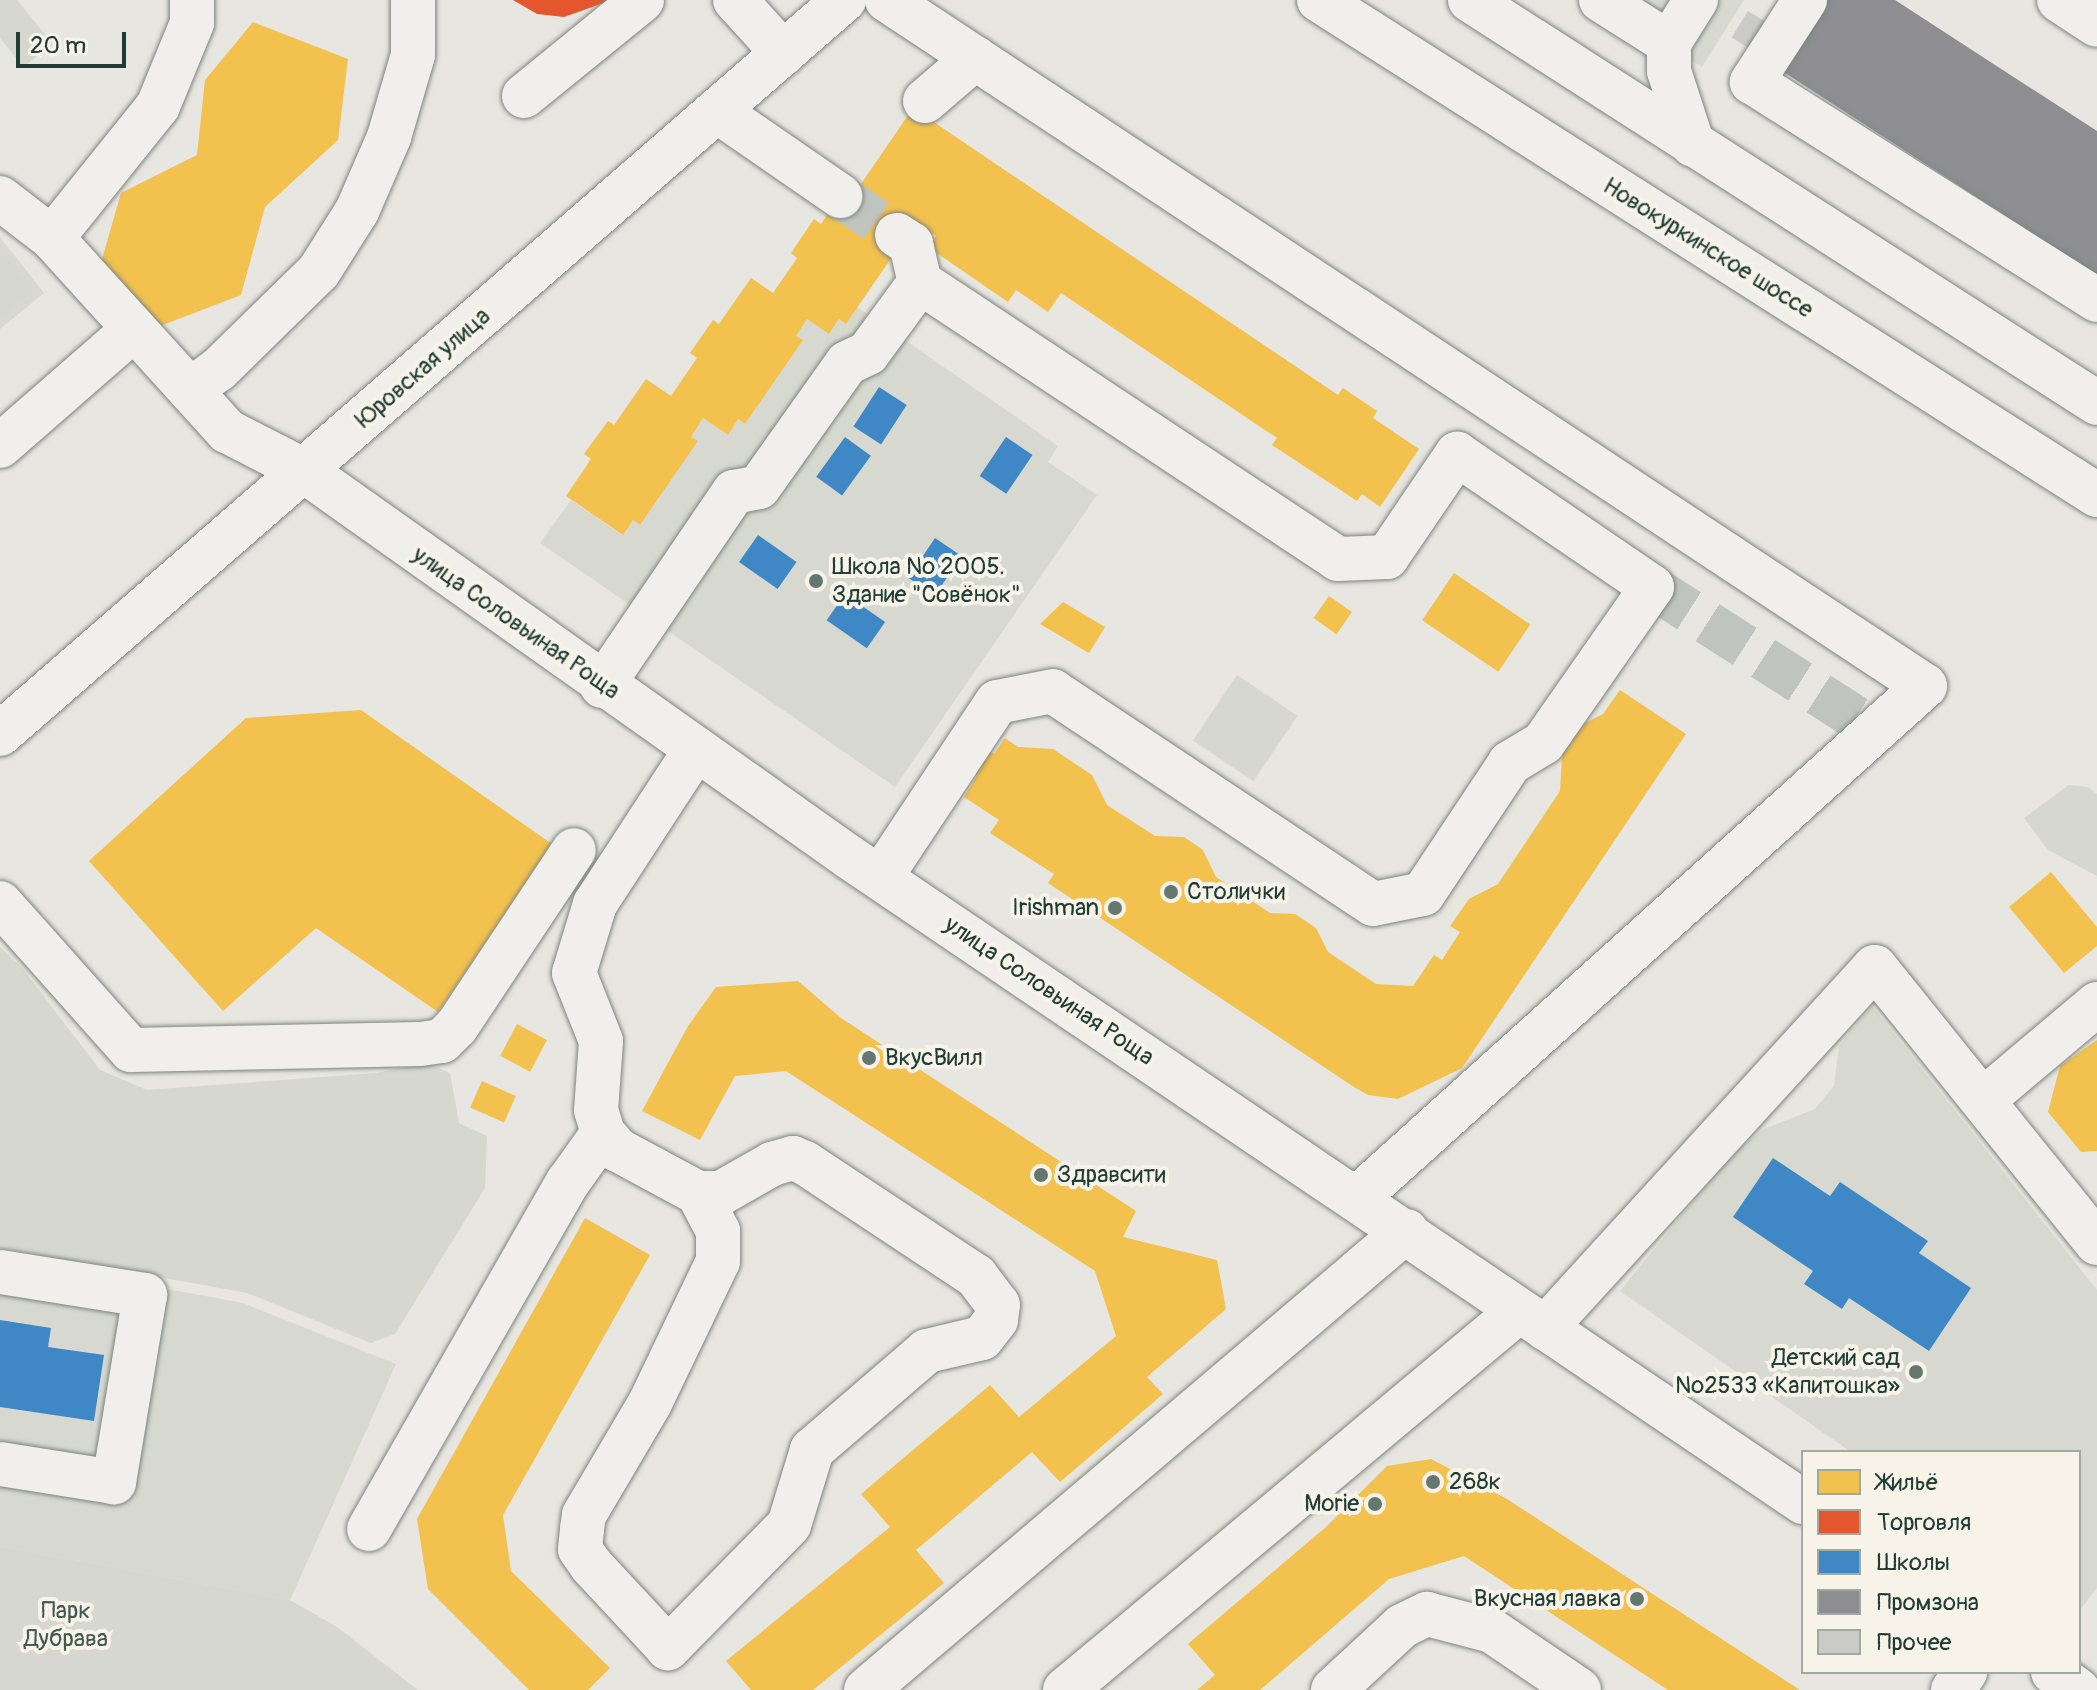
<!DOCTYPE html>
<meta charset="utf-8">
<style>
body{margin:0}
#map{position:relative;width:2097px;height:1690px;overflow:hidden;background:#e7e6e0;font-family:Pangolin,sans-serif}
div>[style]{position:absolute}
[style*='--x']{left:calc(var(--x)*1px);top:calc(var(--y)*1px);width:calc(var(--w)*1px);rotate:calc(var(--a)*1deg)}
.built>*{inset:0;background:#d7d9d0}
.green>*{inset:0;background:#d6d8cf;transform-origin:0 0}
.homes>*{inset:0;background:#f2c14e;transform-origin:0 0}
.shops>*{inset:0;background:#e4572e}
.schools>*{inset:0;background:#3f88c5;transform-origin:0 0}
.industry>*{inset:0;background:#8d8d92}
.building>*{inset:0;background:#cacbc6;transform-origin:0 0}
.minor-tunnel>*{height:44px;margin-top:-22px;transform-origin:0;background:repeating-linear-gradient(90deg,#bfc4be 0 44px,transparent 0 66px)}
.roads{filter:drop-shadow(0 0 2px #7e847f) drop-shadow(0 0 2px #7e847f)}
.minor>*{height:44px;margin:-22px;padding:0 22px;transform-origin:22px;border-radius:22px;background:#f0efeb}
.major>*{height:44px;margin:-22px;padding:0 22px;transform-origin:22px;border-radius:22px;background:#f0efeb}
.dots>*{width:22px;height:22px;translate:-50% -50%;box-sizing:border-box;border:4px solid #f7f3e8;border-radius:50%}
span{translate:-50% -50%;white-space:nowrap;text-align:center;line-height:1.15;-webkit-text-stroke:8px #f7f3e8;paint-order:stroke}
.street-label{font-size:24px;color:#1f3d34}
.poi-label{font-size:24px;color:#1f3d34}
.left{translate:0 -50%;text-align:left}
.right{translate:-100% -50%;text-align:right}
.park-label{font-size:24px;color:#415a50}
.legend{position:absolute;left:1801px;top:1450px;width:280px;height:224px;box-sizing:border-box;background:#f7f3e8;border:2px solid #a1aaa0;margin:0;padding:10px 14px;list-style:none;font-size:24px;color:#1f3d34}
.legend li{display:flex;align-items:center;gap:16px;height:40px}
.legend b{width:40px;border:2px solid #a1aaa0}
.scale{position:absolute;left:16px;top:32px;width:110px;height:36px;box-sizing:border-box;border:4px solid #1f3d34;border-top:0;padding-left:10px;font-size:24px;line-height:28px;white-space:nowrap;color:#1f3d34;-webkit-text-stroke:6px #f7f3e8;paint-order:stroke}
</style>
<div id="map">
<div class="built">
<i style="clip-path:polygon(1594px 0,1744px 0,1702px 67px)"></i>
<i style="clip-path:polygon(0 237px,44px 293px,0 329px)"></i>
<i style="clip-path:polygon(857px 307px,1058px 446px,1048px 462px,1097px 495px,895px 787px,540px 543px,571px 500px,622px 535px,633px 520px,640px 525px,697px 442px,691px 437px,703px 418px,727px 435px,738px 419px,745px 424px,802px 341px,796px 336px,807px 319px,829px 334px,839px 319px,846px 324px)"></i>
<i style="clip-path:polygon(1872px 1006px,2097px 1290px,2097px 1588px,2079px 1611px,2079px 1452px,1851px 1452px,1620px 1291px,1733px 1153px,1764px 1129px,1815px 1109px,1834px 1086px,1839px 1046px)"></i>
<i style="clip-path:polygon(0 1258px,243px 1303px,396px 1364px,290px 1600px,0 1546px)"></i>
</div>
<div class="green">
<i style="clip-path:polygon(0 0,17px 0,53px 44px,23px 67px,0 38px)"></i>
<i style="clip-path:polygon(0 251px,33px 291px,0 318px)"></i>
<i style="left:1237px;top:675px;width:73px;height:79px;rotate:34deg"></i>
<i style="clip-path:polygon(2069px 785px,2088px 787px,2097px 794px,2097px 876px,2048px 850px,2024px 818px)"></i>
<i style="clip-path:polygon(0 947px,23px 969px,100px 1070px,147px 1090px,376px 1073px,427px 1063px,450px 1073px,459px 1123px,487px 1136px,485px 1188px,395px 1334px,371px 1343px,247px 1293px,0 1248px)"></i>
<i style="clip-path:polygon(0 1546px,290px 1600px,337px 1627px,418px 1690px,0 1690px)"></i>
</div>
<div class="homes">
<i style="clip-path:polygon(253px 22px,348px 59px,338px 140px,265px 207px,241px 295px,160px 326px,98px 273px,121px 193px,197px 155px,205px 80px)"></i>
<i style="clip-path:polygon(913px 108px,1338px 395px,1343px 388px,1377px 411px,1373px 418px,1419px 449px,1380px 507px,1362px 494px,1357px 501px,1272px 445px,1277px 438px,1061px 293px,1048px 312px,1016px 290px,1008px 302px,928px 247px,936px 236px,909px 217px,898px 248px,846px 324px,839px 319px,829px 334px,807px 319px,796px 336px,803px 340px,745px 424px,738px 419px,728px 435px,703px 418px,691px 437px,698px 441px,640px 525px,633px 520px,623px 535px,566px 496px,591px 459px,584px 454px,608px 421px,614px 425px,646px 379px,671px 396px,697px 358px,690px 353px,713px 320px,719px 324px,751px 278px,773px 293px,797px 258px,791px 253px,814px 219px,821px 224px,852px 178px,861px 184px)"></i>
<i style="left:1454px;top:573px;width:92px;height:57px;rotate:34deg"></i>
<i style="left:1329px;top:596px;width:28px;height:27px;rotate:35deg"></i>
<i style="clip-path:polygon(1063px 602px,1105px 627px,1089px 653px,1040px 624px)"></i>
<i style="clip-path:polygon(1620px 690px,1686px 734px,1462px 1068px,1398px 1099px,1368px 1095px,1354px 1087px,1048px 883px,1054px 874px,990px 833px,999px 820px,964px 797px,977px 776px,970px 772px,986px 749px,994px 754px,1005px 738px,1018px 747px,1053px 749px,1092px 775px,1107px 805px,1155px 836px,1184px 837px,1203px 850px,1216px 877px,1270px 913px,1295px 914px,1316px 928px,1328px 952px,1376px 984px,1413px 986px,1434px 955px,1442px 960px,1460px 932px,1450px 926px,1469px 899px,1498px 884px,1560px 791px,1562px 755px,1583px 724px,1603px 714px)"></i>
<i style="clip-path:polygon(361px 710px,552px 844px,438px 1012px,316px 928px,223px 1011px,89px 861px,246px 718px)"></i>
<i style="clip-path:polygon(2051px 872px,2097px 927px,2097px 946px,2064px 973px,2009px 907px)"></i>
<i style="clip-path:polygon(798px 981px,841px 1018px,1136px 1211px,1123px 1237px,1217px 1260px,1226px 1309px,1147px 1377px,1163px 1394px,1060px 1482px,1032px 1452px,916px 1550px,944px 1583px,813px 1690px,751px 1690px,726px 1661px,890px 1527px,861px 1494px,990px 1385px,1019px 1417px,1116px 1336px,1095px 1271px,786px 1071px,735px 1076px,700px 1140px,642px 1111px,688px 1026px,716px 987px)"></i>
<i style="left:517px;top:1024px;width:34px;height:36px;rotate:28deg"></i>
<i style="clip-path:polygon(2097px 1040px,2097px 1151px,2081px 1152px,2048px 1112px,2060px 1066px)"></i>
<i style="left:482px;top:1081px;width:37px;height:29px;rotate:24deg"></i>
<i style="clip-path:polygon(585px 1218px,650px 1255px,503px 1515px,511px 1571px,610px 1668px,588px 1690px,529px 1690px,428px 1589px,417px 1519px)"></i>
<i style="clip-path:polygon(1431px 1459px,1507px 1499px,1800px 1690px,1668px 1690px,1464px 1556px,1389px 1579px,1260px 1690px,1197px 1690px,1215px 1675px,1188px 1644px,1326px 1527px,1387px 1466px)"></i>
</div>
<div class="shops">
<i style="clip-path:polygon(513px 0,612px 0,564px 17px,537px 14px)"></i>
</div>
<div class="schools">
<i style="left:879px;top:387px;width:33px;height:47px;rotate:33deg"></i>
<i style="left:845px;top:437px;width:32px;height:49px;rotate:36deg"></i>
<i style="left:1006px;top:437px;width:32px;height:47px;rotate:34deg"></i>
<i style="left:758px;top:535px;width:47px;height:33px;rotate:35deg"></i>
<i style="left:935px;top:538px;width:32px;height:48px;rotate:34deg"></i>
<i style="left:845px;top:594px;width:49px;height:32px;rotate:35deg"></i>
<i style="clip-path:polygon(1773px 1158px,1830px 1196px,1840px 1182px,1928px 1241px,1919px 1253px,1971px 1288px,1929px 1351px,1849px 1298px,1842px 1309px,1804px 1284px,1813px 1271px,1733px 1217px)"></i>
<i style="clip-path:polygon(0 1320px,51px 1328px,48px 1347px,104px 1355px,94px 1421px,0 1407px)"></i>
</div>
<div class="industry">
<i style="clip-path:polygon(1824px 0,1895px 0,2097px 131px,2097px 275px,1779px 69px)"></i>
</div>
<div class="building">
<i style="left:1748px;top:11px;width:22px;height:31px;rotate:32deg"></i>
</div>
<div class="minor-tunnel">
<i style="--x:840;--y:196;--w:69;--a:34.4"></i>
<i style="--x:1652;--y:587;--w:266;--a:32.7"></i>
</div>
<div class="roads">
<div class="minor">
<i style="--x:735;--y:0;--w:72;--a:47.8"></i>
<i style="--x:887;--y:0;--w:1244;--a:33.46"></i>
<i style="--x:1925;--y:686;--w:765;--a:137.97"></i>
<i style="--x:1601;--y:0;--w:80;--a:32.3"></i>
<i style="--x:1805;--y:0;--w:98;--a:122.9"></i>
<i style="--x:1752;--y:82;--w:408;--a:32.3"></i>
<i style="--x:2059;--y:0;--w:45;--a:33.3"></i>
<i style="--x:524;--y:96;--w:152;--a:-39.1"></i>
<i style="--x:925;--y:101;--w:66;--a:-40.7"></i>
<i style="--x:717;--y:111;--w:150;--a:34.6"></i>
<i style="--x:1693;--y:145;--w:78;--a:-108"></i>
<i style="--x:1669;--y:71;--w:28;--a:-90"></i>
<i style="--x:1669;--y:43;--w:51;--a:-57.9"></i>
<i style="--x:0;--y:198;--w:66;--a:37.6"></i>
<i style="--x:52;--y:238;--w:261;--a:47.8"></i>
<i style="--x:227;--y:431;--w:85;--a:27.2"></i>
<i style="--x:303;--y:470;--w:669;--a:35.33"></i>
<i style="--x:849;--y:857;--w:1152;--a:34.06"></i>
<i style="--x:897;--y:235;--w:17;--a:33"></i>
<i style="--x:911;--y:244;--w:39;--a:77"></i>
<i style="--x:52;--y:238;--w:169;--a:-51.2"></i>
<i style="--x:158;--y:106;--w:90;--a:-67.7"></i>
<i style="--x:192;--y:23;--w:23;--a:-90"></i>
<i style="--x:190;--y:390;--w:34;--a:-36"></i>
<i style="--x:218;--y:370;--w:141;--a:-44.4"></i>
<i style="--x:319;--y:271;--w:71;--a:-57.7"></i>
<i style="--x:357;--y:211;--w:81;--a:-66.6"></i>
<i style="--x:389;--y:137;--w:85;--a:-73.7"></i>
<i style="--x:413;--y:55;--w:55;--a:-90"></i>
<i style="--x:0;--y:446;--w:178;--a:-41.1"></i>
<i style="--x:602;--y:686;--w:235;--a:-55.8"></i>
<i style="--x:734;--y:492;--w:25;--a:-11"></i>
<i style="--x:759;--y:487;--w:152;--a:-54.6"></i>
<i style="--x:847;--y:363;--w:23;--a:-25"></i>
<i style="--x:868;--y:353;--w:88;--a:-53.8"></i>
<i style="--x:920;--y:282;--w:501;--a:33.53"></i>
<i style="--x:1338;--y:559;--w:49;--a:-2.3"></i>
<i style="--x:1387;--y:557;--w:125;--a:-55.8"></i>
<i style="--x:1457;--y:454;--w:236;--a:34.3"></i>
<i style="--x:1652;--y:587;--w:190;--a:124.9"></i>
<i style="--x:1543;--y:743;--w:39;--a:149"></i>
<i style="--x:1510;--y:763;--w:157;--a:123.6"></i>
<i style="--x:1423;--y:894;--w:51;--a:168.7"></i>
<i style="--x:1373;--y:904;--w:384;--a:-146.4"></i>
<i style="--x:1053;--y:691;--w:57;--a:168.9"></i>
<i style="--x:997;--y:702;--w:211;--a:123.6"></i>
<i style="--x:0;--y:734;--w:1119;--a:-41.01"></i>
<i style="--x:696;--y:749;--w:185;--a:123.1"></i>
<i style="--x:595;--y:904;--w:72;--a:106.9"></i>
<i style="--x:574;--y:973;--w:73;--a:68.3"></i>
<i style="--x:601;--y:1041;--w:69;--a:94.1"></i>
<i style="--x:596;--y:1110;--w:24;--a:73"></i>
<i style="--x:603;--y:1133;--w:23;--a:49"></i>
<i style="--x:618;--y:1150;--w:91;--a:28.3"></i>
<i style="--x:698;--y:1193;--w:23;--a:0"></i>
<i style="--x:721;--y:1193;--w:59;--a:-29.6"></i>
<i style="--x:772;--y:1164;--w:22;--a:-16"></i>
<i style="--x:793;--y:1158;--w:13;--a:23"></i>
<i style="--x:805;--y:1163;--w:205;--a:33.5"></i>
<i style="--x:976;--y:1276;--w:36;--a:53"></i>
<i style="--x:998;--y:1305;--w:15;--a:98"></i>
<i style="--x:996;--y:1320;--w:23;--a:128"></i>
<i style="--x:982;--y:1338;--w:57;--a:166.7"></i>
<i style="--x:927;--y:1351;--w:152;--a:139.3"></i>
<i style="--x:812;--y:1450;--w:78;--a:107"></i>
<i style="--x:789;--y:1525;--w:173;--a:134.5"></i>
<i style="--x:668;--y:1648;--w:113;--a:-132.9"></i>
<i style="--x:591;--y:1565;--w:19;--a:-125"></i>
<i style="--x:580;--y:1549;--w:20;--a:-84"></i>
<i style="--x:582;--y:1529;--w:14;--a:-82"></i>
<i style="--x:584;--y:1515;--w:130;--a:-59.5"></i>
<i style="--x:650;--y:1403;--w:157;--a:-64.4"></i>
<i style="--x:718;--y:1261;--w:30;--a:-90"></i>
<i style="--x:718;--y:1231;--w:43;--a:-117.8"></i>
<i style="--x:0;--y:903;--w:197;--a:48.3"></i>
<i style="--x:131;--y:1050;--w:289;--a:-1.2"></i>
<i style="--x:420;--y:1044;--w:22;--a:-8"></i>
<i style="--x:442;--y:1041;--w:21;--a:-45"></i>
<i style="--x:457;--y:1026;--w:211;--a:-56.4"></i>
<i style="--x:1983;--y:1100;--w:149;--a:-40.1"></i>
<i style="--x:0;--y:1272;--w:147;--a:9"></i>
<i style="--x:145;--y:1295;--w:190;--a:99.4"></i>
<i style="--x:114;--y:1482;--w:115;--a:-171"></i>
<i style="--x:1545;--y:1328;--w:489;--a:-47.6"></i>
<i style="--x:1875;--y:967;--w:354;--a:51.2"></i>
<i style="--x:369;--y:1529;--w:400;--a:-60.2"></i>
<i style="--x:568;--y:1182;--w:60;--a:-54.5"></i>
<i style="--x:2053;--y:1672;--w:31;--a:36"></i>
<i style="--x:866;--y:1690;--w:709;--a:-40.36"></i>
<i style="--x:1065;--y:1690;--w:591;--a:-39.86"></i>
<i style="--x:1333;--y:1690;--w:94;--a:-42.8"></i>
<i style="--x:1402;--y:1626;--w:28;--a:-26"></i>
<i style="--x:1427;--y:1614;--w:67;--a:14.7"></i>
<i style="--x:1492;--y:1631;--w:105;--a:34.1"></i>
<i style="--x:1953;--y:1690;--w:22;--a:-56"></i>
</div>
<div class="major">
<i style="--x:1319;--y:0;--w:922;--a:32.47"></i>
<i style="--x:1470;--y:0;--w:745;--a:32.73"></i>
</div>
</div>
<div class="dots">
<i style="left:816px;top:581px;background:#657870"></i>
<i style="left:1171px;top:892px;background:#657870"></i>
<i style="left:1115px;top:908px;background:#657870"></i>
<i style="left:869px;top:1058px;background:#657870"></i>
<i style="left:1041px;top:1175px;background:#657870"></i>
<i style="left:1916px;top:1372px;background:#657870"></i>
<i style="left:1433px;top:1482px;background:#657870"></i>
<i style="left:1375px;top:1504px;background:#657870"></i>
<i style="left:1637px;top:1599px;background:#657870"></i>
</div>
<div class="street-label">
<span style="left:1708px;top:248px;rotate:32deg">Новокуркинское шоссе</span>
<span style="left:423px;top:368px;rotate:-41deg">Юровская улица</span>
<span style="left:516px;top:623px;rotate:35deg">улица Соловьиная Роща</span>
<span style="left:1049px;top:991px;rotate:34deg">улица Соловьиная Роща</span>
</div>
<div class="poi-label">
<span class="left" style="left:832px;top:581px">Школа № 2005.<br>Здание "Совёнок"</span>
<span class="left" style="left:1187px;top:892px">Столички</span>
<span class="right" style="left:1099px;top:908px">Irishman</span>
<span class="left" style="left:885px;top:1058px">ВкусВилл</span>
<span class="left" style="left:1057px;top:1175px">Здравсити</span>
<span class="right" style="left:1900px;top:1372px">Детский сад<br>№2533 «Капитошка»</span>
<span class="left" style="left:1449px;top:1482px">268к</span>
<span class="right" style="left:1359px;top:1504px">Morie</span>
<span class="right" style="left:1621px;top:1599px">Вкусная лавка</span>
</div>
<div class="park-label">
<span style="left:66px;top:1625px">Парк<br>Дубрава</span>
</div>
<ul class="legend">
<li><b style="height:22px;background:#f2c14e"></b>Жильё</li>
<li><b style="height:22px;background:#e4572e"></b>Торговля</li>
<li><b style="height:22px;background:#3f88c5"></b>Школы</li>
<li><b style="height:22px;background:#8d8d92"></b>Промзона</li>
<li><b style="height:22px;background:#cacbc6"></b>Прочее</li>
</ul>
<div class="scale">20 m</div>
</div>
